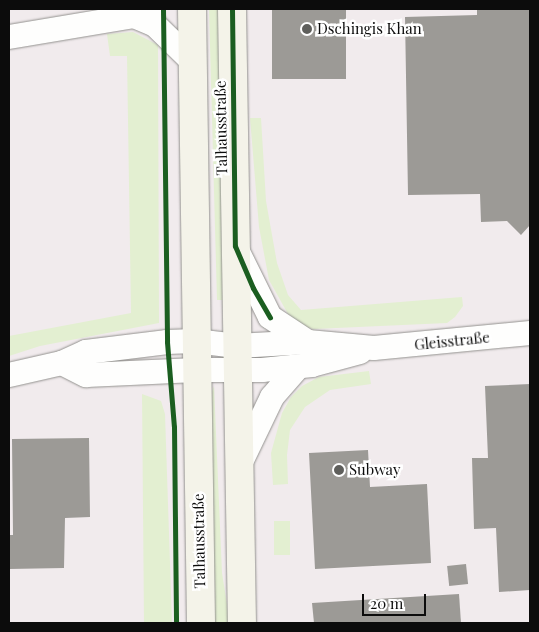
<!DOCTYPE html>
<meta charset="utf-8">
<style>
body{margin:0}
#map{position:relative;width:539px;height:632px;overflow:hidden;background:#faf8f0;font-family:"Playfair Display",serif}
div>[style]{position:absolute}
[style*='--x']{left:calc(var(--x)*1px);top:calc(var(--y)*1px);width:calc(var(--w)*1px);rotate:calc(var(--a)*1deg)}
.industrial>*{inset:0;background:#f1ebed;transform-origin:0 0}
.green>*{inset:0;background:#e3efd1;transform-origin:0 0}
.building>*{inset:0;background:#9c9a96;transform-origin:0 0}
.roads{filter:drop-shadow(0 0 1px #93928f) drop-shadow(0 0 1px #93928f)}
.minor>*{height:24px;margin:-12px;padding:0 12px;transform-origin:12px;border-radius:12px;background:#fefefd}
.secondary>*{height:28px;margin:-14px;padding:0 14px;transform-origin:14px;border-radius:14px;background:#f4f3e9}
.cycleway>*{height:5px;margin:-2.5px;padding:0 2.5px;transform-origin:2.5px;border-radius:2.5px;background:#1b5e20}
.dots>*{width:14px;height:14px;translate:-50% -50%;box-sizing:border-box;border:2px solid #fff;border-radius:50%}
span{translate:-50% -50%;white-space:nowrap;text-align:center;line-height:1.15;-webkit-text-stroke:5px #fff;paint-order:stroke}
.poi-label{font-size:15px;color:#0c0c0c}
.left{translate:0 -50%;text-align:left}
.street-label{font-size:15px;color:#0c0c0c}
.frame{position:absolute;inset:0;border:10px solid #0c0c0c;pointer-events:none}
.scale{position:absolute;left:362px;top:594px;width:64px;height:22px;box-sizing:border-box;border:2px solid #0c0c0c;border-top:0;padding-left:6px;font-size:15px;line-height:18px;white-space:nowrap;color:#0c0c0c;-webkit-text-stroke:4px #fff;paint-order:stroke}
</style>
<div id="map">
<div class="industrial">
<i style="left:9px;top:9px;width:521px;height:614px"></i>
</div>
<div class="green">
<i style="clip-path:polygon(209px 9px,221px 9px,225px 300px,217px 300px)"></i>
<i style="clip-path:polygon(133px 32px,158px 45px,159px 323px,40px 346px,9px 356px,9px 336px,131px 313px,127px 56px,110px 56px,107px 34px)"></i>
<i style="clip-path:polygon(250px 118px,261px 118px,266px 201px,277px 263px,288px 295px,301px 310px,462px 297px,463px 306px,455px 317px,447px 323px,314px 329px,303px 327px,288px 314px,269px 280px,259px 227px)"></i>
<i style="clip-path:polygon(369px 371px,371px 384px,330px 390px,305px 407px,290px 430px,287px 455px,288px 484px,273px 485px,271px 453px,282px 413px,291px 397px,302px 386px,319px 377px)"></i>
<i style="clip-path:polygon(214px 386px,222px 573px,230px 623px,215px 623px,210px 397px)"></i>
<i style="clip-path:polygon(142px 394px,161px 401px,165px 414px,172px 623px,144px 623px)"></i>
<i style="left:274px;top:521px;width:16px;height:34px"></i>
</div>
<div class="building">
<i style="left:272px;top:9px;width:74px;height:70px"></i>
<i style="clip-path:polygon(477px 9px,530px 9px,530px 225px,521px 235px,507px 221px,481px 222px,480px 194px,408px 195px,405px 17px,477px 15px)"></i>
<i style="clip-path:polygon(530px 384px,530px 590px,499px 592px,496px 528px,474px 529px,472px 458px,488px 458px,485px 386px)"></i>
<i style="clip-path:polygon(89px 438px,90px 517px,65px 518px,64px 568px,9px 569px,9px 535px,13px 535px,12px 439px)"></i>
<i style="clip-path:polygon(368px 450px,370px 487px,427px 484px,431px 563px,315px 569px,309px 453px)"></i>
<i style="left:466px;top:564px;width:20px;height:19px;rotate:84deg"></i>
<i style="clip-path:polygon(459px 594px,461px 623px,314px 623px,312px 603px)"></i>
</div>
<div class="roads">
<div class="minor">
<i style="--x:134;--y:16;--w:23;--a:23"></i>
<i style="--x:155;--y:25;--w:53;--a:44.2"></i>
<i style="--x:9;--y:37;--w:127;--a:-9.5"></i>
<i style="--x:134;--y:16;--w:18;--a:-22"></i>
<i style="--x:238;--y:252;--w:72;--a:63.8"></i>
<i style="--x:270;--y:317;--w:45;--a:33.3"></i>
<i style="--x:62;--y:363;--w:27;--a:27"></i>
<i style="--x:86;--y:375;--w:110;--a:-2.6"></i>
<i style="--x:196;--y:370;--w:66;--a:0"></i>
<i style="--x:262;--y:370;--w:50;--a:-5.7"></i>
<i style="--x:312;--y:365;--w:50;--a:-15.2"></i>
<i style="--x:9;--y:375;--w:54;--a:-12.8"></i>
<i style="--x:62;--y:363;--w:26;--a:-25"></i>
<i style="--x:86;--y:352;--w:82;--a:-7"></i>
<i style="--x:167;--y:342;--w:28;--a:-2"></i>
<i style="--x:195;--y:341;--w:42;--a:6.8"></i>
<i style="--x:237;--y:346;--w:71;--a:-3.2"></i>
<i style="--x:308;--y:342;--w:66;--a:5.2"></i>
<i style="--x:374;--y:348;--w:157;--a:-5.5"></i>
<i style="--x:239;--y:466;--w:76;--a:-64.4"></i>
<i style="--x:272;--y:397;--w:40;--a:-49"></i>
</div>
<div class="secondary">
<i style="--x:192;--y:9;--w:614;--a:89.16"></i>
<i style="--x:232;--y:9;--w:614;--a:89.07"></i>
</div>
</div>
<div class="cycleway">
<i style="--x:163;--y:9;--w:333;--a:89.3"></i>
<i style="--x:167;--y:342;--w:85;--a:85.3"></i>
<i style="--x:174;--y:427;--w:196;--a:89.4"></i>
<i style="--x:232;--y:9;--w:237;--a:89.3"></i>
<i style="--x:235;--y:246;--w:46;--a:66.8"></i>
<i style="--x:253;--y:288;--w:34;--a:60"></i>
</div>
<div class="dots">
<i style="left:307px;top:29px;background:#5f5f5c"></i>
<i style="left:339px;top:470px;background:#5f5f5c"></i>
</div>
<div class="poi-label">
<span class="left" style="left:317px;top:29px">Dschingis Khan</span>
<span class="left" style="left:349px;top:470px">Subway</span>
</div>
<div class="street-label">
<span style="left:221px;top:128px;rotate:-91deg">Talhausstraße</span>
<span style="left:452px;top:341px;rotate:-6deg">Gleisstraße</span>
<span style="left:199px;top:541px;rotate:-91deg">Talhausstraße</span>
</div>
<div class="frame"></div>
<div class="scale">20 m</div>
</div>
